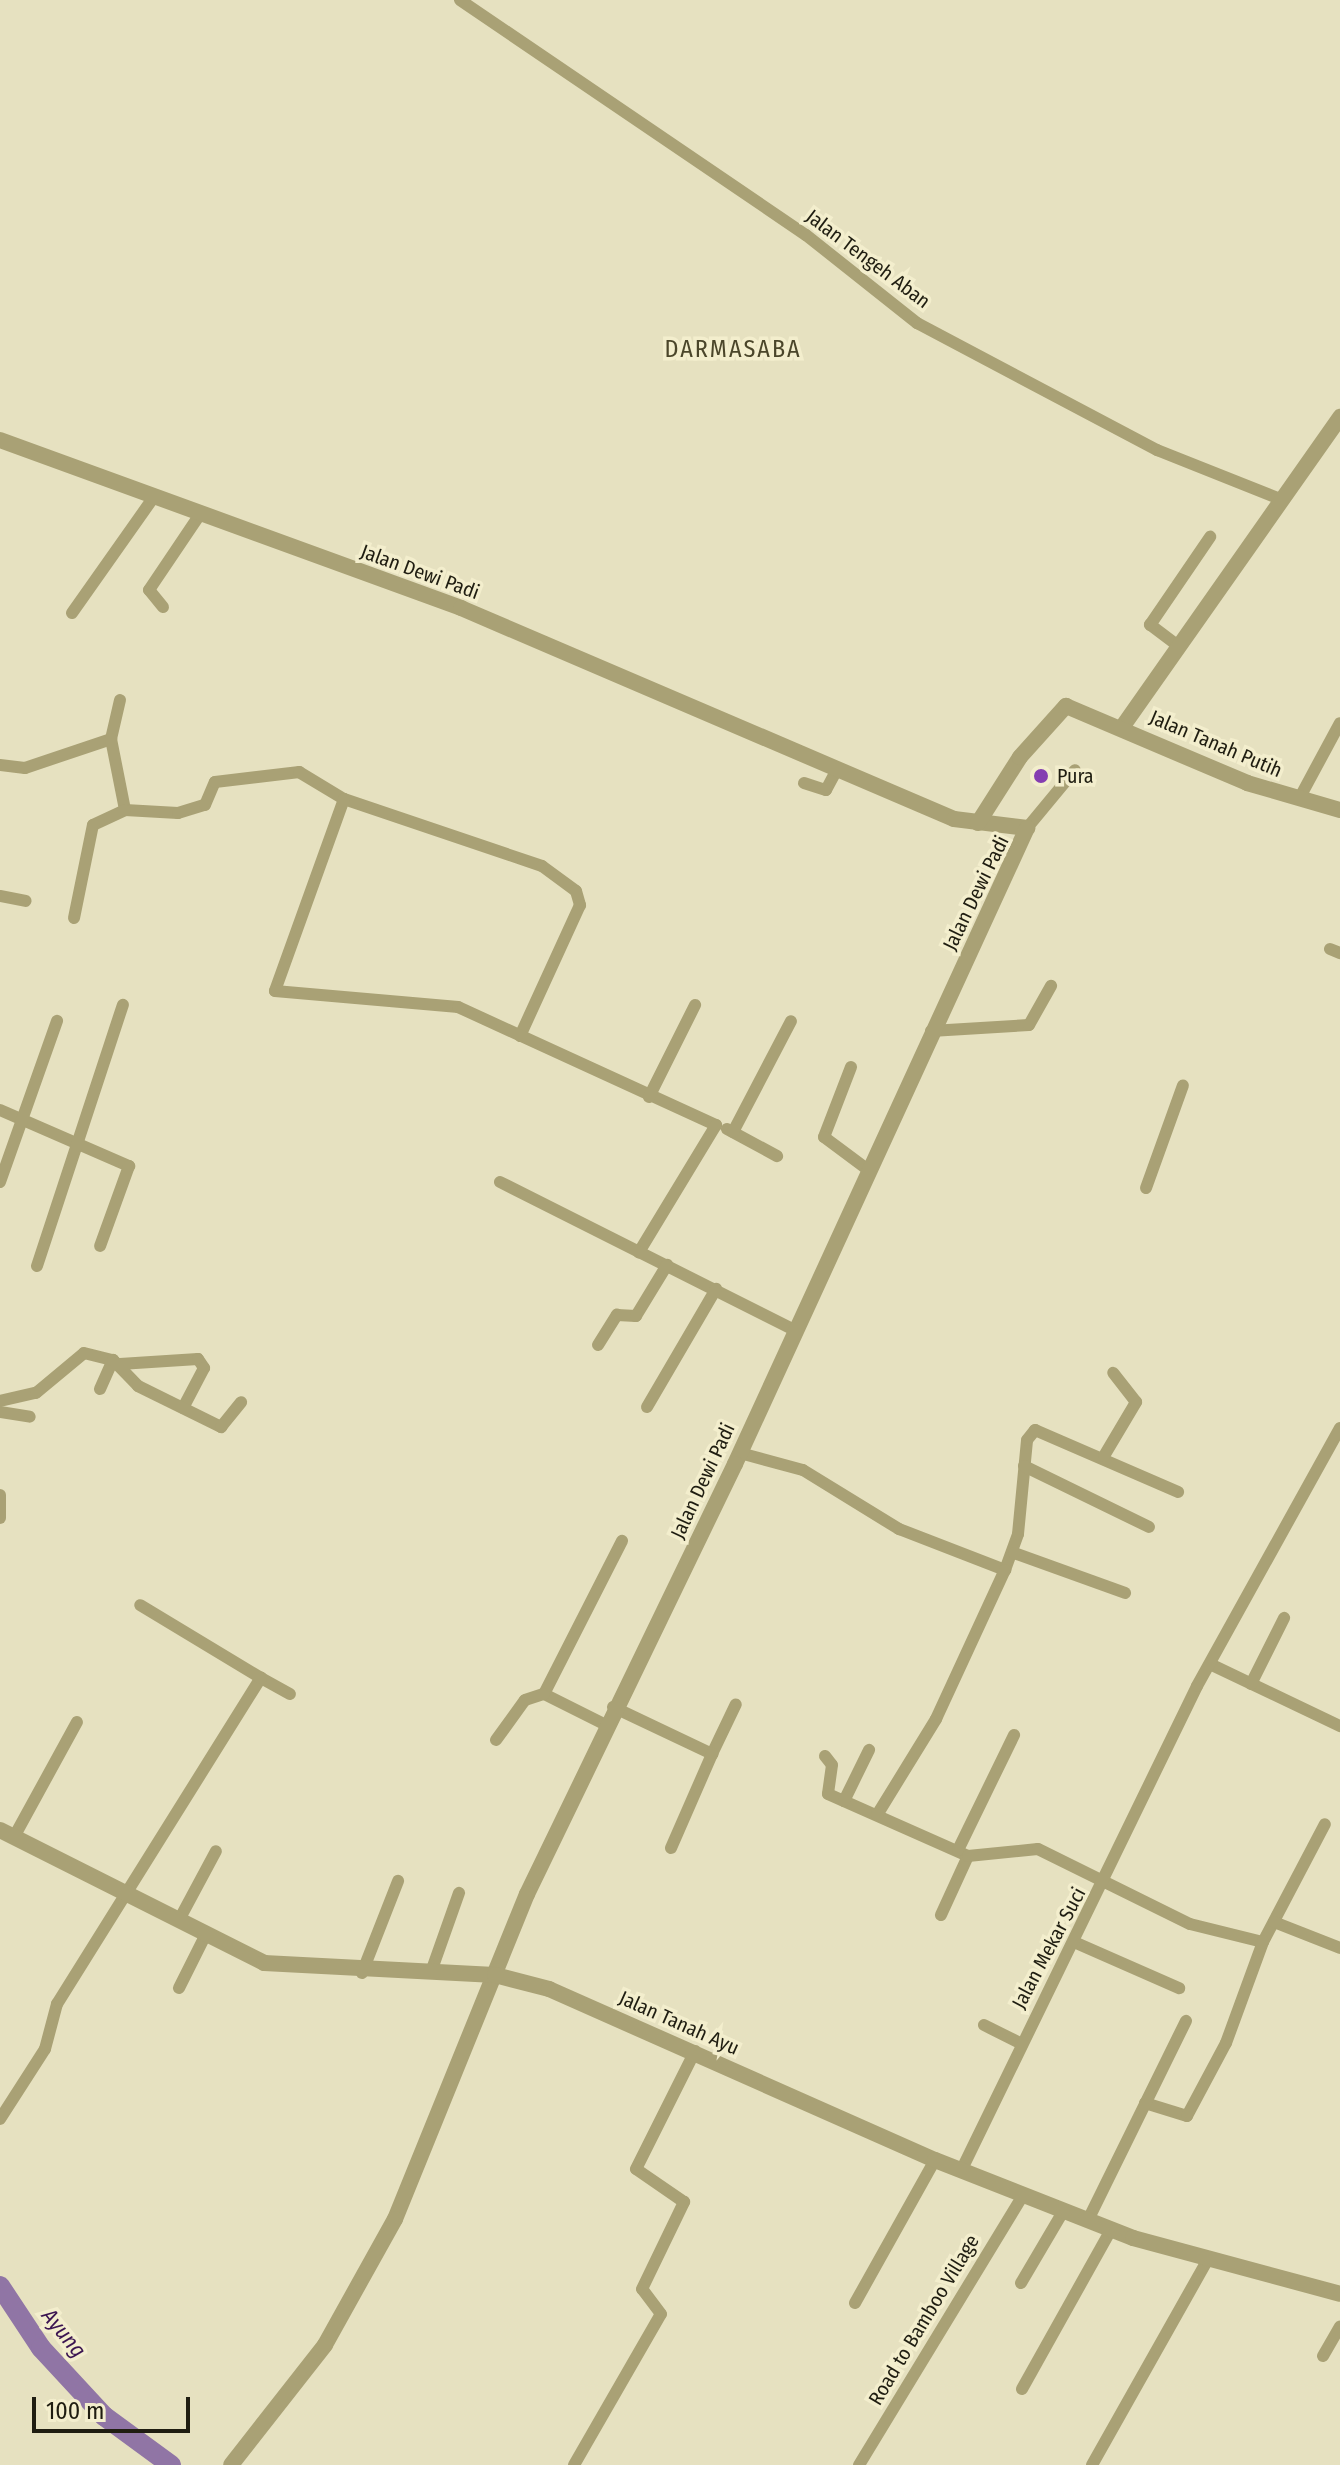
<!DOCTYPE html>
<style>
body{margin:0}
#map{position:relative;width:1340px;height:2465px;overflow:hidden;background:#e6e1c0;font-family:"Fira Sans Condensed",sans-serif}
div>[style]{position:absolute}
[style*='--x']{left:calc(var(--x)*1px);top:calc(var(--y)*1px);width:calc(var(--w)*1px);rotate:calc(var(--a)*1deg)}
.river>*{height:20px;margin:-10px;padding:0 10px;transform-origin:10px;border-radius:10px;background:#9075a5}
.minor>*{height:12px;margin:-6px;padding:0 6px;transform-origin:6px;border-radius:6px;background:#a9a175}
.tertiary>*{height:16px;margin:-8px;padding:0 8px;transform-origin:8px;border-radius:8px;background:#a9a175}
.dots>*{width:22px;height:22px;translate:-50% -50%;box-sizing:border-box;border:4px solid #f3eecd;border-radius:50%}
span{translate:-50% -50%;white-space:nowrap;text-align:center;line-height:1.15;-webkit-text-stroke:7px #f3eecd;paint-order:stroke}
.street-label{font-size:20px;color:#1f1d11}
.poi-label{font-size:20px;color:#1f1d11}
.left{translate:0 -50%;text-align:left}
.water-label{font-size:22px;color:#3b1551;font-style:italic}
.quarter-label{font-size:24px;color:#4b462a;letter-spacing:2px}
.scale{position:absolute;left:32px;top:2397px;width:158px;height:36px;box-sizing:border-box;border:4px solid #1f1d11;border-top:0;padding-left:10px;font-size:24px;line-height:28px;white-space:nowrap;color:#1f1d11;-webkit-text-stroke:6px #f3eecd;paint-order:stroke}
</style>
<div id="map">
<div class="river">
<i style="--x:0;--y:2286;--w:74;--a:56.5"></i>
<i style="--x:41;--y:2348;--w:93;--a:47.2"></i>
<i style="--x:104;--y:2416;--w:83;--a:36.2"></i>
</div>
<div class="minor">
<i style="--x:460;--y:0;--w:418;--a:34.2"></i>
<i style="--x:806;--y:235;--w:142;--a:38.4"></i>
<i style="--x:917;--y:323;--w:272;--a:27.9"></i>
<i style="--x:1157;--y:450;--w:132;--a:21.7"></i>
<i style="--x:163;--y:607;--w:22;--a:-129"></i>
<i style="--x:149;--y:590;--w:89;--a:-56"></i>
<i style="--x:72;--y:613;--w:141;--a:-54.8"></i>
<i style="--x:1177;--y:645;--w:34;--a:-143"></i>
<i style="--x:1150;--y:625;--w:107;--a:-55.7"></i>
<i style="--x:111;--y:739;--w:40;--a:-77"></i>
<i style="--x:0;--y:765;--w:25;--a:7"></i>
<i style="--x:25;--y:768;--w:91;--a:-18.6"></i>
<i style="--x:111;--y:739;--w:72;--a:78.8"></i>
<i style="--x:125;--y:810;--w:53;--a:3.2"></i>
<i style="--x:178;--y:813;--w:28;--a:-17"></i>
<i style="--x:205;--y:805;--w:25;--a:-67"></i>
<i style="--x:215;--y:782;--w:85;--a:-6.8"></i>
<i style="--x:299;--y:772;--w:52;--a:31"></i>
<i style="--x:344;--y:799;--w:209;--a:18.7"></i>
<i style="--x:542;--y:866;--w:42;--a:36.3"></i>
<i style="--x:576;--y:891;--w:15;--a:74"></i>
<i style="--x:580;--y:905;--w:144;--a:114.6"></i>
<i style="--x:804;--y:783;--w:23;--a:18"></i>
<i style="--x:826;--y:790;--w:24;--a:-62"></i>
<i style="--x:344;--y:799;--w:204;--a:109.8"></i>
<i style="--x:275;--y:991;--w:184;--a:5"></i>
<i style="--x:458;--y:1007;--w:284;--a:24.6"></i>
<i style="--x:716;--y:1125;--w:149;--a:121.2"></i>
<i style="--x:1299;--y:799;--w:86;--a:-61.7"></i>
<i style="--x:1027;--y:828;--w:75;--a:-50.4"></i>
<i style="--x:0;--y:896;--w:26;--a:11"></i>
<i style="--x:74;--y:918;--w:95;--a:-78.5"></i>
<i style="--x:93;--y:825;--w:35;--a:-25"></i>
<i style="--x:1330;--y:949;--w:11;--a:22"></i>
<i style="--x:931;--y:1031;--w:98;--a:-3.5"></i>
<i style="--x:1029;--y:1025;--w:45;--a:-60.6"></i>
<i style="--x:851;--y:1067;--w:75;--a:111.1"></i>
<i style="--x:824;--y:1137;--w:54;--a:36.7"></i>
<i style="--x:649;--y:1097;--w:103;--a:-63.4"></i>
<i style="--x:0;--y:1110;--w:141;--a:23.5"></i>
<i style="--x:129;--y:1166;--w:85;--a:109.9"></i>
<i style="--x:727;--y:1129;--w:57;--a:28.4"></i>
<i style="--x:733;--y:1132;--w:125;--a:-62.4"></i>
<i style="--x:0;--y:1182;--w:171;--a:-70.5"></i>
<i style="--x:500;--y:1182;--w:327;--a:26.7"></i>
<i style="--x:1146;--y:1188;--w:109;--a:-70.2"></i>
<i style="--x:37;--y:1266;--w:275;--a:-71.8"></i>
<i style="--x:598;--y:1345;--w:36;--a:-58"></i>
<i style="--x:617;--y:1315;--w:19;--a:3"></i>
<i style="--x:636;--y:1316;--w:60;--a:-58.7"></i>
<i style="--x:120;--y:1364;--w:78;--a:-3.7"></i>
<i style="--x:198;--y:1359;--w:11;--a:56"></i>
<i style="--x:204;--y:1368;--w:45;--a:117.7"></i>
<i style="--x:100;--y:1389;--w:32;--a:-66"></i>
<i style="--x:0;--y:1401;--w:37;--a:-13"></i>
<i style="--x:36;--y:1393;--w:62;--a:-39.8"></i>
<i style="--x:84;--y:1353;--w:30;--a:14"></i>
<i style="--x:113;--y:1360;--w:36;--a:46"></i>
<i style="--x:138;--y:1386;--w:93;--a:26.3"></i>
<i style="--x:221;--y:1427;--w:32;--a:-51"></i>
<i style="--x:647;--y:1407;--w:137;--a:-59.7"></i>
<i style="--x:0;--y:1412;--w:30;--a:9"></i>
<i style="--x:740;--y:1453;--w:65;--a:15.1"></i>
<i style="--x:803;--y:1470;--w:113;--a:31.6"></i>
<i style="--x:899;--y:1529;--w:114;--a:21.1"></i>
<i style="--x:1005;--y:1570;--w:38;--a:-70"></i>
<i style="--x:1018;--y:1534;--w:94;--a:-84.5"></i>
<i style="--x:1027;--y:1440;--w:13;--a:-51"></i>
<i style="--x:1035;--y:1430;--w:156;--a:23.4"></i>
<i style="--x:1104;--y:1456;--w:63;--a:-59.3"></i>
<i style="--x:1136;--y:1402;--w:37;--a:-128"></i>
<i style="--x:1024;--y:1466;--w:139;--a:26"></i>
<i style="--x:0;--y:1495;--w:23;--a:90"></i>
<i style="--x:1014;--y:1553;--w:118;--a:19.8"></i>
<i style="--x:1212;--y:1665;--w:142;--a:25.5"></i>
<i style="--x:261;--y:1678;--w:33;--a:29"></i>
<i style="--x:1251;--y:1684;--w:74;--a:-63.4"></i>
<i style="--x:613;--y:1707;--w:110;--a:25.4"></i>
<i style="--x:712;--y:1754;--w:55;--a:-64.4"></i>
<i style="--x:604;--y:1724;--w:67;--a:-153.4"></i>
<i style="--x:544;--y:1694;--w:172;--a:-63"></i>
<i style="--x:496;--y:1740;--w:49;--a:-54.1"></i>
<i style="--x:525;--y:1700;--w:20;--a:-18"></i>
<i style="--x:825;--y:1756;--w:11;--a:52"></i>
<i style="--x:832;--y:1765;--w:29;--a:98"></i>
<i style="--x:828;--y:1794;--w:153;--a:23.9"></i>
<i style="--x:968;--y:1856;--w:65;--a:114.6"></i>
<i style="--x:844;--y:1801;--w:57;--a:-63.9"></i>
<i style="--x:877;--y:1815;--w:113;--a:-58.4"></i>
<i style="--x:936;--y:1719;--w:164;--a:-65.2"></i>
<i style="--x:14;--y:1837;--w:131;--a:-61.3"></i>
<i style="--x:671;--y:1848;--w:103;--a:-66.4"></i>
<i style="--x:958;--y:1850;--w:128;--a:-64"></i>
<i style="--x:968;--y:1856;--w:70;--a:-5.7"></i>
<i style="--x:1038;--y:1849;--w:169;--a:26.3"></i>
<i style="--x:1190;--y:1924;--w:75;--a:13.9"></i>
<i style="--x:1263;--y:1942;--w:133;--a:-62.3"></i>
<i style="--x:179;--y:1920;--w:78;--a:-61.8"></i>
<i style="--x:1274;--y:1922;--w:71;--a:21.5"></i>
<i style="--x:1074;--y:1942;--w:115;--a:23.7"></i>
<i style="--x:431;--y:1972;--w:84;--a:-70.5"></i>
<i style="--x:362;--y:1973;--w:99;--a:-68.6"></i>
<i style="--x:179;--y:1988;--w:58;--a:-63.4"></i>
<i style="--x:984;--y:2025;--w:42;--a:26.6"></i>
<i style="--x:1145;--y:2103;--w:44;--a:17.2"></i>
<i style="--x:1187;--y:2116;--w:83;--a:-61.9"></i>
<i style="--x:1226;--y:2043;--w:108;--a:-69.9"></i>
<i style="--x:0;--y:2119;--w:83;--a:-57.3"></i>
<i style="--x:45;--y:2049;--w:47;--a:-75.1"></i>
<i style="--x:57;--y:2004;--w:385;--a:-58"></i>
<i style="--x:261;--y:1678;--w:141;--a:-148.9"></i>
<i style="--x:961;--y:2171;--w:539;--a:-64.05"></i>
<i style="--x:1197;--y:1686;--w:295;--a:-61"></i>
<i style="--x:1088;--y:2220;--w:222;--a:-63.8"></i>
<i style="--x:1021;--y:2283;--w:85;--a:-59.5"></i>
<i style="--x:855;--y:2303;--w:164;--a:-60.8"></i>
<i style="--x:1323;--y:2356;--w:34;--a:-60"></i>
<i style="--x:1022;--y:2389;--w:182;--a:-60.8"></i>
<i style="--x:574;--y:2465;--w:174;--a:-60.1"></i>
<i style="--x:661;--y:2314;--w:31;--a:-127"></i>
<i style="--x:642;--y:2289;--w:97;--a:-64.2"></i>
<i style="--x:684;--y:2202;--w:58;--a:-145.5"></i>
<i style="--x:636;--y:2169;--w:132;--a:-63.4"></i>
<i style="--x:859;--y:2465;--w:316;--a:-58.7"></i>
<i style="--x:1092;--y:2465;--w:232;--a:-60.6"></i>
</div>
<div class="tertiary">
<i style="--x:0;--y:440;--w:491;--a:20"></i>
<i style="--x:461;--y:608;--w:536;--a:23.17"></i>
<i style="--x:954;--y:819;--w:74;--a:7"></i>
<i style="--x:1027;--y:828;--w:700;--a:114.66"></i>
<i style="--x:735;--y:1464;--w:478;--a:115.8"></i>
<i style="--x:527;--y:1894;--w:351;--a:112.1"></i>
<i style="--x:395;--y:2219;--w:144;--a:119.1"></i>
<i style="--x:325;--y:2345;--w:152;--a:128.1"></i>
<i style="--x:1123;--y:726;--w:378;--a:-54.9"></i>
<i style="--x:978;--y:823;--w:78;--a:-57.5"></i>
<i style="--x:1020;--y:757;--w:69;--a:-48"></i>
<i style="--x:1066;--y:706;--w:197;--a:23"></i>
<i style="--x:1247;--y:783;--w:97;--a:16.2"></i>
<i style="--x:0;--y:1830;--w:296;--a:26.7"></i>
<i style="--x:264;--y:1963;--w:231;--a:3"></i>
<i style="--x:495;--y:1975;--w:56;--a:14.5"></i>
<i style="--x:549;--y:1989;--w:422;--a:23.9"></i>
<i style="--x:935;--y:2160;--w:213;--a:21.5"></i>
<i style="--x:1133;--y:2238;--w:214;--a:15.1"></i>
</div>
<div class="dots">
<i style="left:1041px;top:776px;background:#853eb1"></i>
</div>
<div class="street-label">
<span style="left:868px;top:259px;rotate:37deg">Jalan Tengeh Aban</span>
<span style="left:420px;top:572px;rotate:20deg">Jalan Dewi Padi</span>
<span style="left:1216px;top:744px;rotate:23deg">Jalan Tanah Putih</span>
<span style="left:976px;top:893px;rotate:-64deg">Jalan Dewi Padi</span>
<span style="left:703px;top:1481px;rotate:-65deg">Jalan Dewi Padi</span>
<span style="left:1049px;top:1948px;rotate:-62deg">Jalan Mekar Suci</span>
<span style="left:679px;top:2023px;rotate:24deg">Jalan Tanah Ayu</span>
<span style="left:924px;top:2320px;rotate:-59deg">Road to Bamboo Village</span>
</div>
<div class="poi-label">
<span class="left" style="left:1057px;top:776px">Pura</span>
</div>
<div class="water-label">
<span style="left:64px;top:2333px;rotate:51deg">Ayung</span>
</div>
<div class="quarter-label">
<span style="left:733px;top:350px">DARMASABA</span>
</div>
<div class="scale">100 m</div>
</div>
